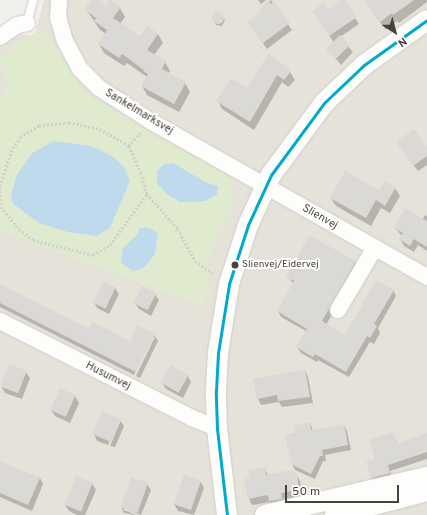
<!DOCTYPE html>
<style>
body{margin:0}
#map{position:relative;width:427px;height:515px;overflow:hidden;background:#f2f0ec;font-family:Overpass,sans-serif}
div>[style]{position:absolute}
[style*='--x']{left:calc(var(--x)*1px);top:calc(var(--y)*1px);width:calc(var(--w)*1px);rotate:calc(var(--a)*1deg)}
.residential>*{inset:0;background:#e5e2da}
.green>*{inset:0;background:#dfeace}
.water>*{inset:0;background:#c0daed}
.shadow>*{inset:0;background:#0003}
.building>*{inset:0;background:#dbd9d5;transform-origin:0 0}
.round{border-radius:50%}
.path>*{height:2.5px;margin-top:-1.25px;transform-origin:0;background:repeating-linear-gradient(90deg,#d2d0cb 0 2px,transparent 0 4px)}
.roads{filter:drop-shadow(0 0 1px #d0ceca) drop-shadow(0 0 1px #d0ceca)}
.service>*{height:8px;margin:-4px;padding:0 4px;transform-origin:4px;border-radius:4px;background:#fdfdfc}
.minor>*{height:16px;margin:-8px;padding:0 8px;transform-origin:8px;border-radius:8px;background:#fdfdfc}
.tertiary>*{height:20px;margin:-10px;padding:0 10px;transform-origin:10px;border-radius:10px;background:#fdfdfc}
.bus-1>*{height:3px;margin:-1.5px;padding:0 1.5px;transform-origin:1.5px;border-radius:1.5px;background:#00a9ce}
.dots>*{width:11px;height:11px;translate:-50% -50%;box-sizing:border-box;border:2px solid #fff;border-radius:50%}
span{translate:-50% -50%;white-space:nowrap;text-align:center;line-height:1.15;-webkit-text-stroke:4px #fff;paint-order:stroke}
.bus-label{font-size:10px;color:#484238}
.left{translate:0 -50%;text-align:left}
.street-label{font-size:11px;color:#484238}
.north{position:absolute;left:375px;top:12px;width:40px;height:40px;-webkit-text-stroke:3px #fff;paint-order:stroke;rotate:144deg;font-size:11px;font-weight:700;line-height:16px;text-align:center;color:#484238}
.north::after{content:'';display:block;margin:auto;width:14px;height:18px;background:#484238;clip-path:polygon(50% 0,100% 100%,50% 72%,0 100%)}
.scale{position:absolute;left:285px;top:485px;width:114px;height:18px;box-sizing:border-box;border:2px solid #484238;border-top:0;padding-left:5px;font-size:12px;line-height:14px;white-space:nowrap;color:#484238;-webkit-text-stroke:3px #fff;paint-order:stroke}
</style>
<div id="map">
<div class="residential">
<i style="clip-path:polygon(44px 0,427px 0,427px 515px,0 515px,0 32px,34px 36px)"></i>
</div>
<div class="green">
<i style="clip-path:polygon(43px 27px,84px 92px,230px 177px,235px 202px,210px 253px,205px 307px,0 231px,0 98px,8px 83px,0 65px,0 56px)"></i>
</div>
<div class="water">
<i style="clip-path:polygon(54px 141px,91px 146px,112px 156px,124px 167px,130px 181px,110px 228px,96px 236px,68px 232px,39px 223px,12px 203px,11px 195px,17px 175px,32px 153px)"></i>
<i style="clip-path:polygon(173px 163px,207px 183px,218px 186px,217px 195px,205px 201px,193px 202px,180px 202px,168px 195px,157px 183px,157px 171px,165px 164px)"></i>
<i style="clip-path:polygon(140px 228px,149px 228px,158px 233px,155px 254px,144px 268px,133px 271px,121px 263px,123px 248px,138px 234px)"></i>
</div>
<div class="shadow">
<i style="clip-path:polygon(92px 0,97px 0,106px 6px,110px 0,120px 8px,125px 17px,120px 24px,140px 37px,158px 34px,163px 43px,154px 55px,165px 62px,170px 71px,168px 74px,185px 83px,190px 92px,179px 112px,147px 95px,142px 86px,147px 77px,127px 63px,124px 66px,104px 53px,99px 44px,106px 34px,100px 30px,86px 9px)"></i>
<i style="clip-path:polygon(258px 0,266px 0,261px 4px)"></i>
<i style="clip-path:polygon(271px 0,292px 30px,267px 49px,248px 22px,263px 11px,261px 8px)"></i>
<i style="clip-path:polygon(344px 0,359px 24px,340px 37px,353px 52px,341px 65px,328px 49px,334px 43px,317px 17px)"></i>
<i style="clip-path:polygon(374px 0,427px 0,427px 2px,399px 23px,397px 21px,386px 30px,373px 13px)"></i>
<i style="clip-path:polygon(217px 12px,225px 20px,222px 26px,216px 25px,214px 21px,213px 16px)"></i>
<i style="clip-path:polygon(269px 55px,290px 72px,295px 80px,288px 87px,282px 82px,254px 130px,222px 109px,218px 101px,248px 89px)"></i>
<i style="clip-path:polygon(401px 148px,427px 148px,427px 165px,418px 171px)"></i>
<i style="clip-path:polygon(395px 188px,400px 196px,390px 213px,381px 208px,371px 226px,336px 206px,331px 198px)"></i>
<i style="clip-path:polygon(425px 215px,427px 216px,427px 251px,418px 245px,414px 252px,404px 246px,400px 239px,402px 236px,395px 228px,422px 220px)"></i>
<i style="clip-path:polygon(355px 262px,359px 268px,326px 325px,345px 336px,393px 290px,396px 296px,378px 328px,380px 333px,374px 344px,370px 342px,349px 377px,318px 360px,317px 362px,301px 353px,297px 347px,306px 331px,281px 317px,278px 311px,294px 284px,287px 276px)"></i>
<i style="clip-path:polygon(0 285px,90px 330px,130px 342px,154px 335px,158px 341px,140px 378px,136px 376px,155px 337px,152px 337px,134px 375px,0 307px)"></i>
<i style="clip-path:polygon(115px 288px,119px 294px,109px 314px,97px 308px,94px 302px)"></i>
<i style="clip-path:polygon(155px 294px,159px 300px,151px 316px,139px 309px,135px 303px)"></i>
<i style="clip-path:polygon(171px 367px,188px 376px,191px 382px,183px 398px,166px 389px,162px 383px)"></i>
<i style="clip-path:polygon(305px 370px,308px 377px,313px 403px,282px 407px,279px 402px,261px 405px,258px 399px)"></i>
<i style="clip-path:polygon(26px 372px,30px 378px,22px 399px,5px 393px,1px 386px)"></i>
<i style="clip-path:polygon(75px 396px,79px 403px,70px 423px,55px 416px,51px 410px)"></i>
<i style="clip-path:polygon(120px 420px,124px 426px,115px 447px,110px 446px,120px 422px,118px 422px,108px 445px,97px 441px,94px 434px)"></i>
<i style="clip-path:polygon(310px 423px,313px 431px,344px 425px,347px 431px,351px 450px,325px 455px,326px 461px,323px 461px,315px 479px,295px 470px,292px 464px,296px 434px)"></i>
<i style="clip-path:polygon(393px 434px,398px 444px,427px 434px,427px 459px,390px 471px,393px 479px,375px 483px,368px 462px,377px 460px)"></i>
<i style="clip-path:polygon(0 463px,40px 478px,43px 484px,32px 511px,0 497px)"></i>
<i style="clip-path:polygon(265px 469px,268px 475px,296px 474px,300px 481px,302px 496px,284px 499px,285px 506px,273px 508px,270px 502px,252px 505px,249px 499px,245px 480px,251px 479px)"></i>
<i style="clip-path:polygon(201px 482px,204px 488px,194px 515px,178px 511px,174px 504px)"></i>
<i style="clip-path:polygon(92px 483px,96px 490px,85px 515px,77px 515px,69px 511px,65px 505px)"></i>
<i style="clip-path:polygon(147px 484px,151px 490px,141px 515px,124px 508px,124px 510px,137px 515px,124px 513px,121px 507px)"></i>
</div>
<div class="building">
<i style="clip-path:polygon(91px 0,99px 0,105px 5px,111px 0,121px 7px,113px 18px,140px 36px,147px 25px,158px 34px,147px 50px,166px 61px,162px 69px,186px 82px,174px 104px,141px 86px,148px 74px,143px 71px,144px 70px,122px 54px,119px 58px,98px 44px,107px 30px,94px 21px,96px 18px,84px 9px)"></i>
<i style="clip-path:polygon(341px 0,345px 0,357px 17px,329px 36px,312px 11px,324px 2px,328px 9px)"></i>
<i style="clip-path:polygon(364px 0,414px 0,393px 15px,392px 13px,380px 22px)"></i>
<i style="clip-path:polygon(269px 1px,271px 4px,274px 2px,290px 23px,263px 43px,247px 22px,261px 11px,260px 8px)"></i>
<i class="round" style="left:212px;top:12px;width:12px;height:12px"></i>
<i style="left:340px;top:35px;width:14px;height:20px;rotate:45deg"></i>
<i style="clip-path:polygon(269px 53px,291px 71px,284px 80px,277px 75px,250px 122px,216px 101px,231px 78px,247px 88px)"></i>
<i style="clip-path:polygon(414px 129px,427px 147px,427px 156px,413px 166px,396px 142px)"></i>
<i style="clip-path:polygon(345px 171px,379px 190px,384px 181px,396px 187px,385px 206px,376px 200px,366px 218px,330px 198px)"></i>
<i style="clip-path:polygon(405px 208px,427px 221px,427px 247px,414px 239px,410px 246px,399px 239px,403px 233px,394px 228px)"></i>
<i style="clip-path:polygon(309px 235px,356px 261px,322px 321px,345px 335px,376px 280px,394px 290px,374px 324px,377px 326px,370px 338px,367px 336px,346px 372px,315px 354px,313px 357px,296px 347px,307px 329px,277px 311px,294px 281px,286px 277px)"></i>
<i style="left:103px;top:281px;width:14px;height:24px;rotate:25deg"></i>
<i style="clip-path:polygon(0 284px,89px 329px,93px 322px,130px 341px,137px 325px,155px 334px,136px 372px,0 303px)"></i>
<i style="left:142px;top:286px;width:16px;height:19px;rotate:27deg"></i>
<i style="left:9px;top:364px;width:19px;height:24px;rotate:21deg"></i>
<i style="left:170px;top:365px;width:21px;height:20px;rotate:29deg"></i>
<i style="clip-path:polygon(305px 369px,310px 397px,278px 401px,277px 395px,257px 399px,253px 379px)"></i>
<i style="left:60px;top:388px;width:17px;height:24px;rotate:24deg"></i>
<i style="left:102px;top:411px;width:21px;height:25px;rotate:23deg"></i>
<i style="clip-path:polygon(310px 422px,311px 430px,344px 424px,348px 445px,322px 450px,323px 456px,320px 456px,311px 474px,291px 464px,285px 435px,295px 433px,294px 426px)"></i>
<i style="clip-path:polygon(393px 432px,397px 443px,427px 433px,427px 452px,388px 465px,390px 473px,371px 478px,366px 462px,375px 459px,369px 440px)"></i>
<i style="clip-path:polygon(0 461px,40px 478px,28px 505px,0 493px)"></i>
<i style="clip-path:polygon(265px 467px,266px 475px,291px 470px,297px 474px,299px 490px,281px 493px,282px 499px,269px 501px,268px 495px,248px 499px,244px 479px,250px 478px,248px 471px)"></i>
<i style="left:184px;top:475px;width:18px;height:31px;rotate:19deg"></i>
<i style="left:76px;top:476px;width:18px;height:31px;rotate:22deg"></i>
<i style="left:131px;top:477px;width:18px;height:32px;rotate:19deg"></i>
</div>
<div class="path">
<i style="--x:141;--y:133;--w:18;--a:133"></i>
<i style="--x:129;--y:146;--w:30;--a:66"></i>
<i style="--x:141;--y:173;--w:22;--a:74"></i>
<i style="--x:147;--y:194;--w:47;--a:48.5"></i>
<i style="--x:178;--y:229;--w:36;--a:62"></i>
<i style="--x:195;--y:261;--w:23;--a:34"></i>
<i style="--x:129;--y:146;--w:35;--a:-151"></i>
<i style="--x:98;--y:129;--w:30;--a:-168"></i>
<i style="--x:69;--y:123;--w:30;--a:174"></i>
<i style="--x:39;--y:126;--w:21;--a:149"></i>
<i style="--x:21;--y:137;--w:16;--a:125"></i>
<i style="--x:12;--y:150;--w:39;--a:108"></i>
<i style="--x:0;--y:187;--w:20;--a:87"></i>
<i style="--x:1;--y:207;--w:28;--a:51"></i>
<i style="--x:19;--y:229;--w:18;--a:38"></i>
<i style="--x:33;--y:240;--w:62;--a:14"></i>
<i style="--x:93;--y:255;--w:20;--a:-30"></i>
<i style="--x:110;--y:245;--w:63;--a:-54"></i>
</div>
<div class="roads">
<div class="service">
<i style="--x:27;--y:23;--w:24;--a:-75"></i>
</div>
<div class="minor">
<i style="--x:59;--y:0;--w:17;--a:93"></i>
<i style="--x:58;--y:17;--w:25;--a:74"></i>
<i style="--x:65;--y:41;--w:32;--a:62"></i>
<i style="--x:80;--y:69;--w:27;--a:45"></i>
<i style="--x:99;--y:88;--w:63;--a:32.7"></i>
<i style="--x:152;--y:122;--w:316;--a:29.4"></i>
<i style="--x:0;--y:37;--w:21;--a:-35"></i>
<i style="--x:17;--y:25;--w:10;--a:-11"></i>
<i style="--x:338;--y:310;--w:71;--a:-59.5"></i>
<i style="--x:0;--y:321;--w:215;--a:26.8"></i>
<i style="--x:192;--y:418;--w:27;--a:22"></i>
</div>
<div class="tertiary">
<i style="--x:227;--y:515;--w:88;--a:-96.6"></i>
<i style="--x:217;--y:428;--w:37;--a:-92"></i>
<i style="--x:216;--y:391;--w:38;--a:-87"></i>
<i style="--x:218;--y:353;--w:70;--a:-80.9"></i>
<i style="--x:229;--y:284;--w:62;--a:-72.1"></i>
<i style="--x:248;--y:225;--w:55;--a:-65.3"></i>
<i style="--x:271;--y:175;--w:89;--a:-53.6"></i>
<i style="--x:324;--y:103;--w:55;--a:-43.5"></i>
<i style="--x:364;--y:65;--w:77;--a:-35.5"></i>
<i style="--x:265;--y:515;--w:166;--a:-13.2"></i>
<i style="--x:335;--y:515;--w:95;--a:-14.6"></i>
</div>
</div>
<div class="bus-1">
<i style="--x:227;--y:515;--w:88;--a:-96.6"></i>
<i style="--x:217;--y:428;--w:37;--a:-92"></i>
<i style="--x:216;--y:391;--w:38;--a:-87"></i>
<i style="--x:218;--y:353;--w:70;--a:-80.9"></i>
<i style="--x:229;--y:284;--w:62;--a:-72.1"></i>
<i style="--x:248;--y:225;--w:55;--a:-65.3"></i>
<i style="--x:271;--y:175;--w:89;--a:-53.6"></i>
<i style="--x:324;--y:103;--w:55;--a:-43.5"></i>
<i style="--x:364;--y:65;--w:77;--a:-35.5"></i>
</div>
<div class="dots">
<i style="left:235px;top:265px;background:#484238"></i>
</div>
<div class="bus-label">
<span class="left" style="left:242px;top:265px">Slienvej/Eidervej</span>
</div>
<div class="street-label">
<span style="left:139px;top:112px;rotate:31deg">Sankelmarksvej</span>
<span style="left:320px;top:217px;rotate:30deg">Slienvej</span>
<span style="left:108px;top:376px;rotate:27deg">Husumvej</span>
</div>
<div class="north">N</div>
<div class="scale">50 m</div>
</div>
